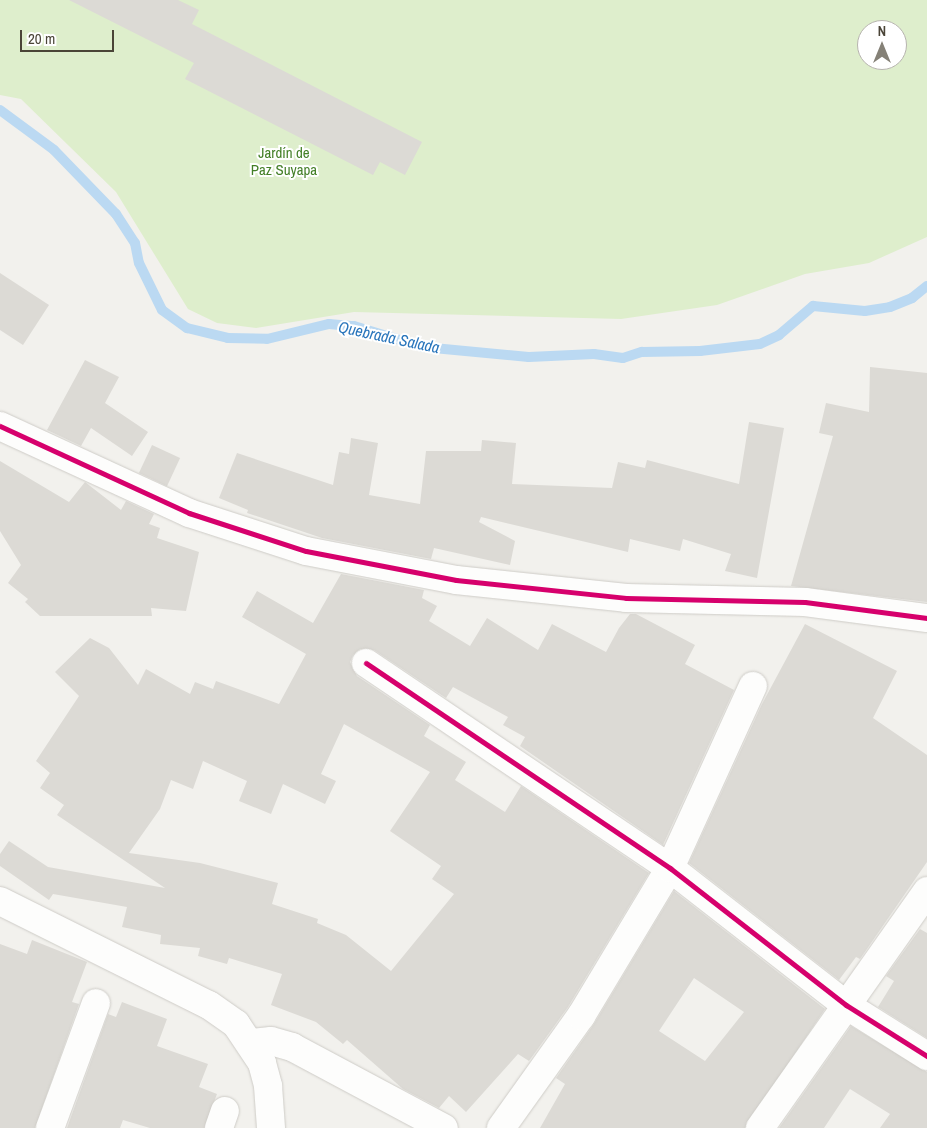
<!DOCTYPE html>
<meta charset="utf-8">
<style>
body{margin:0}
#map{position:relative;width:927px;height:1128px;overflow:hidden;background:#f2f1ed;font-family:"Archivo Narrow",sans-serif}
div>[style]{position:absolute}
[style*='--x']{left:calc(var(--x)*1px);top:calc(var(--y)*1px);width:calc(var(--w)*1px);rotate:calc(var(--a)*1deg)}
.green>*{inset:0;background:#deeecc}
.stream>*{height:10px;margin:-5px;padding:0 5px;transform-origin:5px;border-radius:5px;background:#bbd9f2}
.building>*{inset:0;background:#dcdad5;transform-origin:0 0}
.roads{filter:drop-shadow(0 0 1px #ceccc7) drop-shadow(0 0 1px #ceccc7)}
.minor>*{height:28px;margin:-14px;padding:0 14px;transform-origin:14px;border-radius:14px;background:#fdfdfc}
.tertiary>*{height:28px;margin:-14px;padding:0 14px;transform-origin:14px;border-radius:14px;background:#fdfdfc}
.cycleway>*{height:5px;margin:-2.5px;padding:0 2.5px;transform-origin:2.5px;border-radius:2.5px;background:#d6006c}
span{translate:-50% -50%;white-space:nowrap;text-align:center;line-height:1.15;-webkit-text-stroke:4px #fff;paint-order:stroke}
.park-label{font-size:15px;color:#437f27}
.water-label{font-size:16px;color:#2a76bc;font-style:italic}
.north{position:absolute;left:857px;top:20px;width:50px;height:50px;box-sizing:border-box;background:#fff;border:1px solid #b7b4af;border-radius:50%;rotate:0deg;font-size:14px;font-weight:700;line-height:20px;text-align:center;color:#4a4437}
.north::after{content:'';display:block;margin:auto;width:18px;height:22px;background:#858177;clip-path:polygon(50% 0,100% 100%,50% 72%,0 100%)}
.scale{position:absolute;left:20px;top:30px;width:94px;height:22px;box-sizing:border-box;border:2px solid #4a4437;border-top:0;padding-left:6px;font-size:15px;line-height:18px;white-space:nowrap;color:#4a4437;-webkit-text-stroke:4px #fff;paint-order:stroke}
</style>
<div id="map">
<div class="green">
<i style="clip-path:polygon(evenodd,0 0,927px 0,927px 237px,869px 263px,805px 274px,717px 305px,621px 319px,354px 312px,256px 328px,217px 323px,188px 309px,116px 192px,21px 99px,0 95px,0 0,867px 30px,897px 30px,897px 60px,867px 60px,867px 30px)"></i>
</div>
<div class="stream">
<i style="--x:0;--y:110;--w:67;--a:36.5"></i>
<i style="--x:54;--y:150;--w:89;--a:45.9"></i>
<i style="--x:116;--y:214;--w:35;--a:57"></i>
<i style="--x:135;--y:243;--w:20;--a:79"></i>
<i style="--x:139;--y:263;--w:52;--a:63.9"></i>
<i style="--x:162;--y:310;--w:31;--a:36"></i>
<i style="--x:187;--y:328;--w:42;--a:13.7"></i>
<i style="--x:228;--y:338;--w:39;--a:1"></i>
<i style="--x:267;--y:339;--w:64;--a:-13.6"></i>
<i style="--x:329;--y:324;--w:25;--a:5"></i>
<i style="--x:354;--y:326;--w:72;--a:16.9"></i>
<i style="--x:423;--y:347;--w:106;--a:5.4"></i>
<i style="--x:529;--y:357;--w:65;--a:-2.6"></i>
<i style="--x:594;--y:354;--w:29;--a:8"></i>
<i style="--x:623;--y:358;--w:20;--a:-18"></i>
<i style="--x:642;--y:352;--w:58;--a:-1"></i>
<i style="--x:700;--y:351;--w:60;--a:-6.7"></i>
<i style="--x:760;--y:344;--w:21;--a:-25"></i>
<i style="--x:779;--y:335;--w:45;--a:-40.5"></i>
<i style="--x:813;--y:306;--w:52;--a:5.5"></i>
<i style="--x:865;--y:311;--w:25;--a:-9"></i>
<i style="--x:890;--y:307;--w:24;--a:-22"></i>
<i style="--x:912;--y:298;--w:19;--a:-39"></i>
</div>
<div class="building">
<i style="clip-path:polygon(69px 0,178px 0,199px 10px,192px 24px,422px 142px,405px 175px,380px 162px,373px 175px,185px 79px,194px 63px)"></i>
<i style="clip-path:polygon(0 273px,49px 305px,23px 345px,0 330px)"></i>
<i style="clip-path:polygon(85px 360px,119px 377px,105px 403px,148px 432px,132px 456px,91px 428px,81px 446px,47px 430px)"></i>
<i style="clip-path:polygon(870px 367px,927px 373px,927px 602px,791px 586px,833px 436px,819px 433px,826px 403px,869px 412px)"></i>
<i style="clip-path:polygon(749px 422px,784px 428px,757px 578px,725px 571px,731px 554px,683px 539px,680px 551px,630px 539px,628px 552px,481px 517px,479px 522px,515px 541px,510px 565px,434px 548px,431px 559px,322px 538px,247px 513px,248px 510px,219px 498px,237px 453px,333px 485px,339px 452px,349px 454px,351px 438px,378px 443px,369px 495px,420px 504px,426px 451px,481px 451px,482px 440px,516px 443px,512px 484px,612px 488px,618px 462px,645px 468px,647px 460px,739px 484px)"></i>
<i style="left:152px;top:445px;width:31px;height:31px;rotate:25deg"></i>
<i style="clip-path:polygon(0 461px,69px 502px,85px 482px,121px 510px,126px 501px,154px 514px,149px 524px,160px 528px,157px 538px,199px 552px,186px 611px,151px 608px,152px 616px,40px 616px,25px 602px,28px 599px,8px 583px,21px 565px,0 531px)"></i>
<i style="clip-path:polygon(evenodd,341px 574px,424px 590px,422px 598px,437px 606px,429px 621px,470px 646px,487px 618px,538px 650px,552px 624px,606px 652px,619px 628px,630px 614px,636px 614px,695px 645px,685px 664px,734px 690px,663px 845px,520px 746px,525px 737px,503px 725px,508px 717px,453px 687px,446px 698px,374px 650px,360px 649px,353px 655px,350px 662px,357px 676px,430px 725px,424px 736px,466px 762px,455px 780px,505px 812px,521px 786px,649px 873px,568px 1007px,529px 1061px,518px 1054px,466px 1112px,449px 1096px,439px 1108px,403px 1089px,347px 1040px,343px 1044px,316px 1022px,271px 1005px,282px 974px,229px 958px,227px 964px,198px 956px,200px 948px,160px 944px,161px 935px,122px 927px,127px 907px,53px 894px,49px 900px,0 866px,0 854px,9px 841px,48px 867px,165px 888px,57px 815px,64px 805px,40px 788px,50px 773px,36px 761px,79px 696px,55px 672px,90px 638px,109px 648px,138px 685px,146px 669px,190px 694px,195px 682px,213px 689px,216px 681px,279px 704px,306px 654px,242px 617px,257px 591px,313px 623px,341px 574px,344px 724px,430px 772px,390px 831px,441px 866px,432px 879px,454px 894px,391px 971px,346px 935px,317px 923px,318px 919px,272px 904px,278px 883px,200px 863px,129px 853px,160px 809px,171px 780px,193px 789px,203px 761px,247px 781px,239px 801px,271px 814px,283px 784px,325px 804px,336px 781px,321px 774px,344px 724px)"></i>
<i style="clip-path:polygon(805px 624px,897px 671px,873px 718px,927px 755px,927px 862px,860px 959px,856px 957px,839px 980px,689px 863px,762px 704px)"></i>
<i style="clip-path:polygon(evenodd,674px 891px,825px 1009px,745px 1128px,540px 1128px,565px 1084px,556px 1078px,594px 1024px,674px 891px,694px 978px,744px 1012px,705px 1061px,659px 1031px,694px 978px)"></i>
<i style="clip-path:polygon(920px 929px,927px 933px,927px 1038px,878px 1007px,894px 981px,886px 976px)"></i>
<i style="clip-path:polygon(32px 940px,87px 962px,72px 1002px,79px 1004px,35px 1128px,0 1128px,0 944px,27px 954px)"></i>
<i style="clip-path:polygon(122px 1002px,167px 1019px,157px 1046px,208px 1064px,199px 1087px,217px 1094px,204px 1128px,150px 1128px,123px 1120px,120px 1128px,67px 1128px,108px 1014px,116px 1017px)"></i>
<i style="clip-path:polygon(851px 1026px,927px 1072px,927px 1128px,880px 1128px,890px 1114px,850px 1089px,824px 1128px,779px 1128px)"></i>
</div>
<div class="roads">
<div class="minor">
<i style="--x:0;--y:426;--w:208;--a:24.7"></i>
<i style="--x:189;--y:513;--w:123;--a:18"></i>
<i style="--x:306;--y:551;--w:153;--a:10.9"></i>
<i style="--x:456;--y:580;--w:171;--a:6"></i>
<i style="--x:626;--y:598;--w:179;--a:1.3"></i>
<i style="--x:805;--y:602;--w:123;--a:7.5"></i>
<i style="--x:366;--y:663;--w:367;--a:34"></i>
<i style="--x:670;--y:868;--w:223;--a:37.9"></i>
<i style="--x:846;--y:1005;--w:96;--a:32.2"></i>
<i style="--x:252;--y:1043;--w:19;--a:-6"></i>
<i style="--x:271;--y:1041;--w:22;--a:16"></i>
<i style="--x:292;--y:1047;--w:172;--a:28.1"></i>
<i style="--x:50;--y:1128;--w:133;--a:-69.8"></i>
<i style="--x:219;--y:1128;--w:18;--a:-71"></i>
<i style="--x:501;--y:1128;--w:138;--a:-54.5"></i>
<i style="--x:581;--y:1016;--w:173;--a:-59"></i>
<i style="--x:670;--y:868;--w:200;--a:-65.5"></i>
<i style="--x:760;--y:1128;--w:290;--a:-54.8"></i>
</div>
<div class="tertiary">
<i style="--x:0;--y:901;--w:233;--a:26.5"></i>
<i style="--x:209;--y:1005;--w:33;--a:35"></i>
<i style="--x:236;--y:1024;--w:47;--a:56.3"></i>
<i style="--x:262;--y:1063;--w:24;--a:75"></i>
<i style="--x:268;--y:1086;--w:42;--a:85.9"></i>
</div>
</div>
<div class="cycleway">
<i style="--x:0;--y:426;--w:208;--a:24.7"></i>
<i style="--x:189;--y:513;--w:123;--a:18"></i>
<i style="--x:306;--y:551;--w:153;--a:10.9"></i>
<i style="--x:456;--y:580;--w:171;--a:6"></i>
<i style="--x:626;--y:598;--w:179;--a:1.3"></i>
<i style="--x:805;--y:602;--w:123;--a:7.5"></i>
<i style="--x:366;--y:663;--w:367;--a:34"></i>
<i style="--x:670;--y:868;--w:223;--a:37.9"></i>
<i style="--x:846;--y:1005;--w:96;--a:32.2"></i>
</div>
<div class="park-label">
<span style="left:284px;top:161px">Jardín de<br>Paz Suyapa</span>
</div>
<div class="water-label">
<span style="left:389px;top:337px;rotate:12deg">Quebrada Salada</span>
</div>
<div class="north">N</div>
<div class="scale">20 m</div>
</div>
